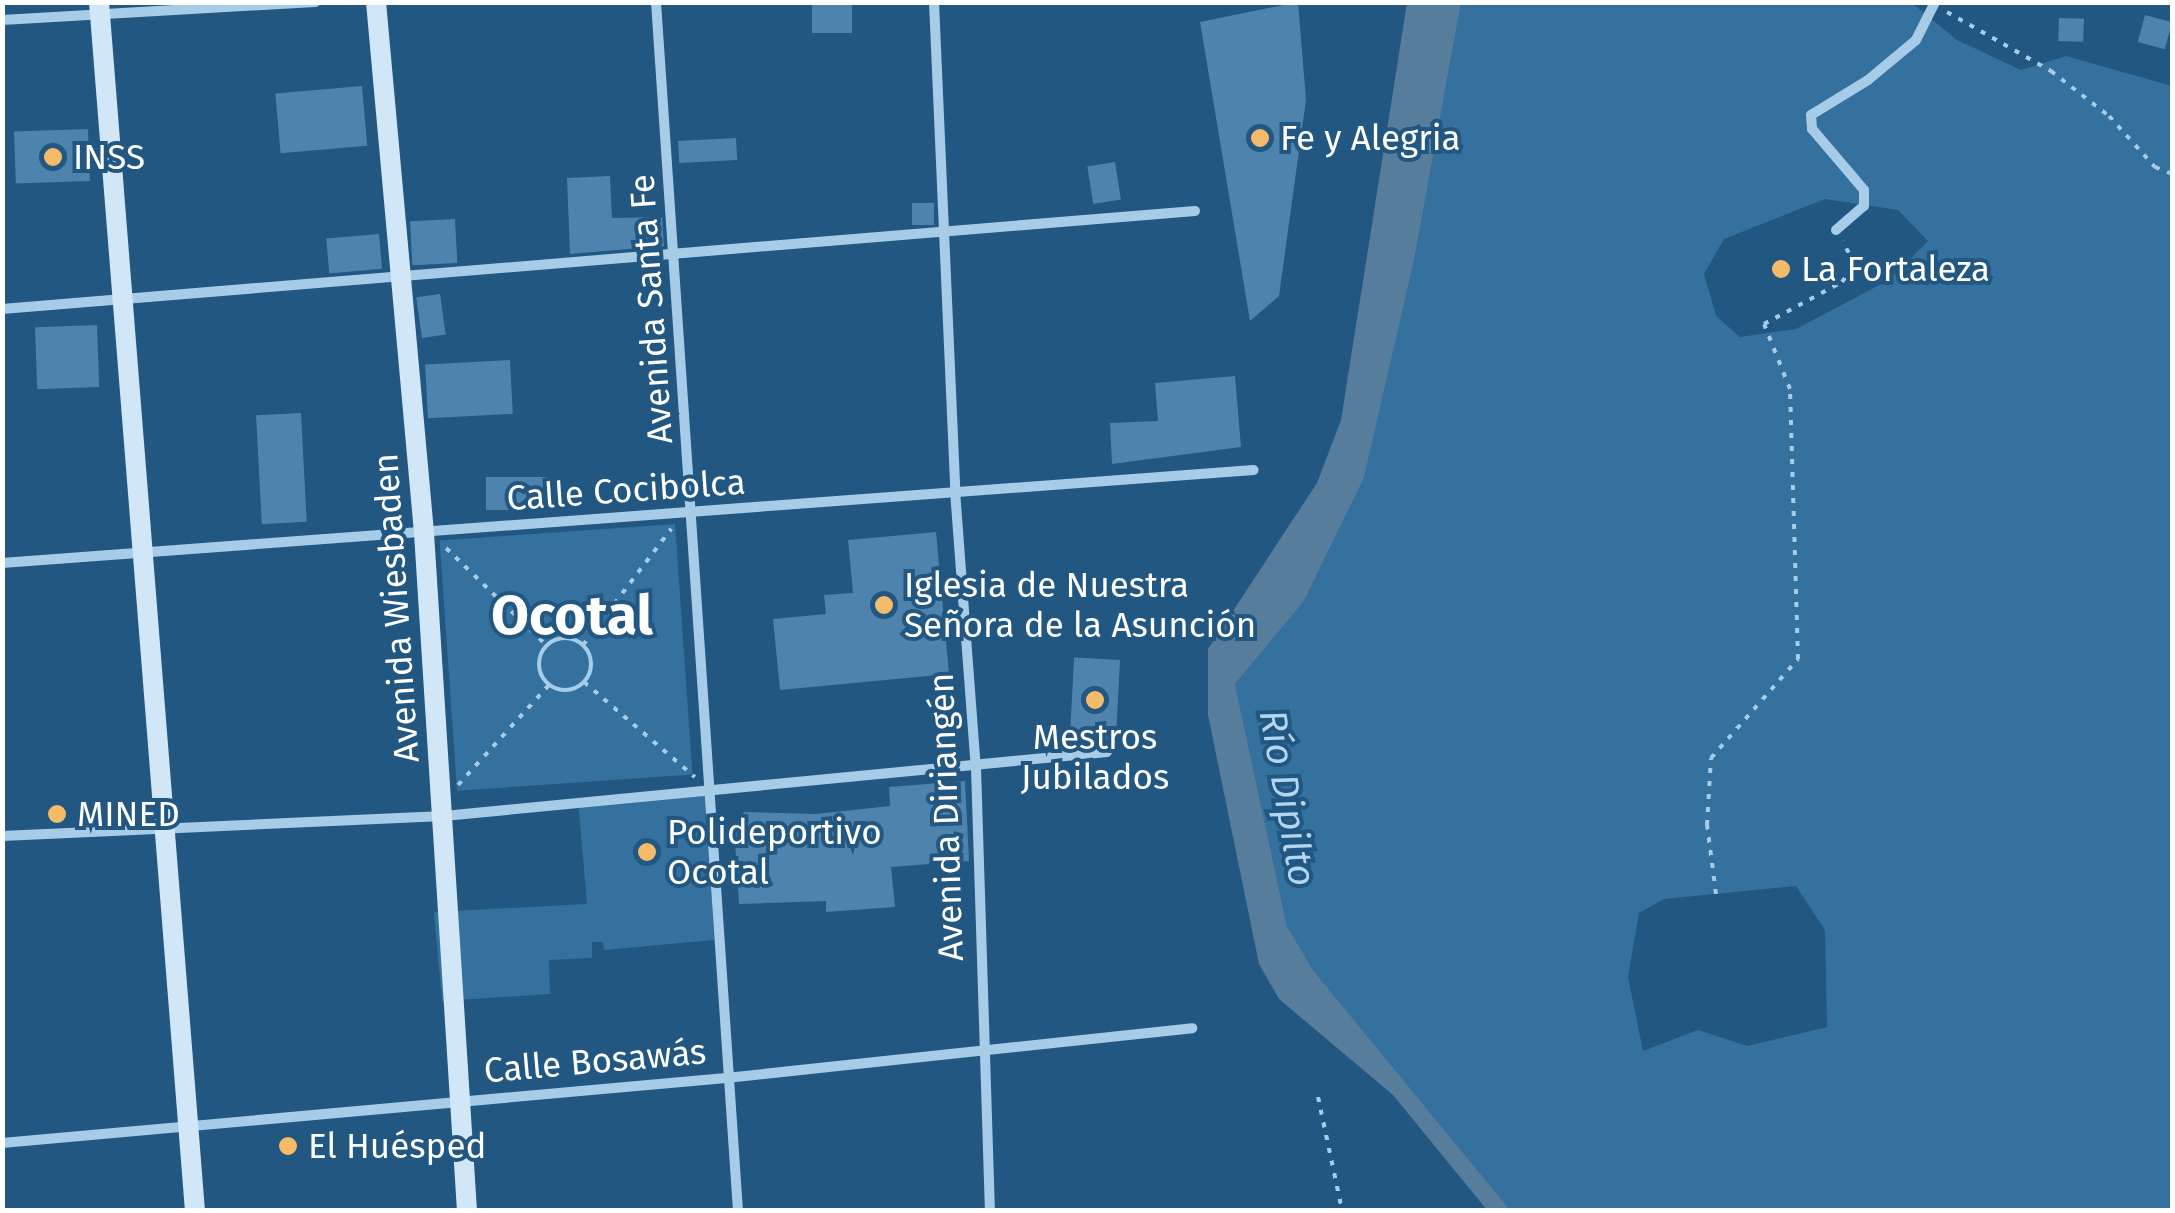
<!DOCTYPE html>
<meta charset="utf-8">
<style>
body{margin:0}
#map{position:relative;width:2175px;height:1213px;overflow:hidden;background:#215781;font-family:"Fira Sans",sans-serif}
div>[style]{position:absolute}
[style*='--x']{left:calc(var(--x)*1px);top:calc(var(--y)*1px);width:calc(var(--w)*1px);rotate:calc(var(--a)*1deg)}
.green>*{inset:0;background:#35719f;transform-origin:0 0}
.water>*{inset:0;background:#567d9b}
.building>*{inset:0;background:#4d83ac;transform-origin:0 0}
.path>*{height:4px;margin-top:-2px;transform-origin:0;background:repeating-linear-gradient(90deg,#a7cce8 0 5px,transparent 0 13px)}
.path>.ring{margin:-2px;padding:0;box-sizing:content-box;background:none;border:4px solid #a7cce8;border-radius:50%}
.street>*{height:10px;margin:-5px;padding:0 5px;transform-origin:5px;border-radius:5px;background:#a7cce8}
.secondary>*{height:20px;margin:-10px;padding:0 10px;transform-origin:10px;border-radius:10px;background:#d1e6f6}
.dots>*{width:28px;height:28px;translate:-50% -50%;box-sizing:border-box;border:5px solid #215781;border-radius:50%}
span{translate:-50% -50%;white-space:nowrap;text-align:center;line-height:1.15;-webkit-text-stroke:8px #215781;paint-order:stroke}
.poi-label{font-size:35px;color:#fff}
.left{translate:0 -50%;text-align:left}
.street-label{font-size:35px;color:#fff}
.water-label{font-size:38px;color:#b2d6f0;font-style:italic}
.town-label{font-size:55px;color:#fff;font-weight:700}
.frame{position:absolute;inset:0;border:5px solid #fff;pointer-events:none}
</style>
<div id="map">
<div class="green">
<i style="clip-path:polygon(evenodd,1461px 3px,1912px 3px,1957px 40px,2021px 70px,2066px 56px,2172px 86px,2172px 1210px,1510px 1210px,1313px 970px,1287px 926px,1235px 684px,1304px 601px,1364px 478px,1414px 261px,1461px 3px,1825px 199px,1898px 210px,1928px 241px,1889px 280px,1796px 329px,1740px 337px,1716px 316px,1704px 274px,1724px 239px,1825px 199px,1461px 3px,1796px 886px,1825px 930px,1827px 1027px,1747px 1046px,1698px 1030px,1643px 1051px,1628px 977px,1639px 913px,1664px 899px,1796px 886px)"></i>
<i style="left:675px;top:524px;width:251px;height:236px;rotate:86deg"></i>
<i style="clip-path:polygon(706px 789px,714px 940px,604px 950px,603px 942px,592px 942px,592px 958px,549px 960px,550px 994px,442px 1001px,434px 912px,587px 904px,578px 800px)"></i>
</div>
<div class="water">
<i style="clip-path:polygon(1407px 3px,1461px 3px,1414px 261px,1364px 478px,1304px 601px,1235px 684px,1287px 926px,1313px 970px,1510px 1210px,1487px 1210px,1393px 1095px,1279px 999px,1259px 964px,1208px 715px,1208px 649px,1317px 483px,1341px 420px)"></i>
</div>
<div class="building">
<i style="left:812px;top:2px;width:40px;height:31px"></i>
<i style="clip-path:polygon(1298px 2px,1306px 100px,1279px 296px,1250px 321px,1200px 22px)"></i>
<i style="left:2145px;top:15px;width:28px;height:28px;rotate:15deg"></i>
<i style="left:2059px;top:18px;width:25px;height:23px;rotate:2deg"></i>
<i style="left:362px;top:86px;width:60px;height:87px;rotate:85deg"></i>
<i style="left:88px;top:129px;width:52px;height:74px;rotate:88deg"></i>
<i style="left:736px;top:138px;width:22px;height:58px;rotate:87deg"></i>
<i style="left:1115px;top:162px;width:38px;height:28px;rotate:81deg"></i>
<i style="clip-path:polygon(610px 176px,612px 218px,662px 217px,664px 246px,570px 254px,567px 178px)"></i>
<i style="left:912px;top:203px;width:22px;height:22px"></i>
<i style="left:455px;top:219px;width:44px;height:45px;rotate:87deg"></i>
<i style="left:379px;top:234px;width:35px;height:53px;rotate:85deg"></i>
<i style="left:440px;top:294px;width:41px;height:24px;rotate:82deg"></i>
<i style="left:97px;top:325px;width:62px;height:62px;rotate:88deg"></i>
<i style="left:510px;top:360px;width:54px;height:85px;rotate:87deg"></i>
<i style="clip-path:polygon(1235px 376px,1241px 447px,1112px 464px,1110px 423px,1158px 421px,1155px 383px)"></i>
<i style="left:301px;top:413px;width:109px;height:45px;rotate:87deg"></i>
<i style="left:555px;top:477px;width:33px;height:69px;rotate:90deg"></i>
<i style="clip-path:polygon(936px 532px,949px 674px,780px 690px,773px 619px,826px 614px,824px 595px,853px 593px,848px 540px)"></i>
<i style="left:1120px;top:660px;width:80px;height:46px;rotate:93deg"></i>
<i style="clip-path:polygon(965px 781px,969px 861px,891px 867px,895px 907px,826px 912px,826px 901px,739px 904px,734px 827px,744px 812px,816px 814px,890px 806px,889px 787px)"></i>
</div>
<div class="path">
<i style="--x:1947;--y:12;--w:120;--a:29.6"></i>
<i style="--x:2051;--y:71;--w:73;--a:37.8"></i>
<i style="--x:2109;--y:116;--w:69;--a:48"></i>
<i style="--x:2155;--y:167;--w:18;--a:22"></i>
<i style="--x:446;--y:548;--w:141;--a:44.1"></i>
<i class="ring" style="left:539px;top:638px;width:48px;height:48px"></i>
<i style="--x:583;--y:645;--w:146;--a:-52.8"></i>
<i style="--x:584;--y:682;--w:146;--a:40.6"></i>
<i style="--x:458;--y:785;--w:135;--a:-47.7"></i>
<i style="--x:1716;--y:894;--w:70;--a:-97.4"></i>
<i style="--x:1707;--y:825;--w:67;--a:-86.6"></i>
<i style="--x:1711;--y:758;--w:132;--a:-48.7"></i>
<i style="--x:1798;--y:659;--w:270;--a:-91.7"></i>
<i style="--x:1790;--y:389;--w:70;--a:-111.8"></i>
<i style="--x:1764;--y:324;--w:89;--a:-28.3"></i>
<i style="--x:1842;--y:282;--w:22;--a:-54"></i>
<i style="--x:1855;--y:264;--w:26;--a:-119"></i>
<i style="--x:1318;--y:1097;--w:116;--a:78"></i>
</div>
<div class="street">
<i style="--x:656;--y:2;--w:1211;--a:86.12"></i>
<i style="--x:934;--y:2;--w:489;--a:87.5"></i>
<i style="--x:955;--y:491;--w:278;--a:85.7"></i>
<i style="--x:976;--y:768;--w:442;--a:88.2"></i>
<i style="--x:2;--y:20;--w:314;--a:-3.3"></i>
<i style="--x:1836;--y:230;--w:37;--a:-41"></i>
<i style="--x:1864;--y:206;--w:16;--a:-90"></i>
<i style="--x:1864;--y:190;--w:80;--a:-130.4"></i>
<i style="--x:1812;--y:129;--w:14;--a:-94"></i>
<i style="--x:1811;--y:115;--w:67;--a:-31.6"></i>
<i style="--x:1868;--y:80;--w:62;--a:-39.8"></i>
<i style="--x:1916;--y:40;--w:42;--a:-63.4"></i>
<i style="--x:2;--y:309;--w:1197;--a:-4.7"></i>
<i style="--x:2;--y:563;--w:1255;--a:-4.25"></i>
<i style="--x:2;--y:836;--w:442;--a:-2.6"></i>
<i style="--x:444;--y:816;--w:666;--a:-5.51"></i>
<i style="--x:2;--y:1143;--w:727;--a:-5.13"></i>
<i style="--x:726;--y:1078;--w:469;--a:-6.1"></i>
</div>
<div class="secondary">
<i style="--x:99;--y:2;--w:1212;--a:85.46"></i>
<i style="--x:376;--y:2;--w:533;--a:84.83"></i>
<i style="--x:424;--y:533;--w:678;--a:86.37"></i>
</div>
<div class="dots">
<i style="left:1260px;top:138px;background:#f5bb68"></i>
<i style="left:53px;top:157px;background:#f5bb68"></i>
<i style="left:1781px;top:269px;background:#f5bb68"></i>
<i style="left:884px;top:605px;background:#f5bb68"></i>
<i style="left:1095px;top:700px;background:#f5bb68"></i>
<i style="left:57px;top:814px;background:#f5bb68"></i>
<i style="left:647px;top:852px;background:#f5bb68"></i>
<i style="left:288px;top:1146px;background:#f5bb68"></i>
</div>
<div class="poi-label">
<span class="left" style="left:1280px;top:138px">Fe y Alegria</span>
<span class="left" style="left:73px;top:157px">INSS</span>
<span class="left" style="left:1801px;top:269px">La Fortaleza</span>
<span class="left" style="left:904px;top:605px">Iglesia de Nuestra<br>Señora de la Asunción</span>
<span style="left:1095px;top:757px">Mestros<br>Jubilados</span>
<span class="left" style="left:77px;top:814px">MINED</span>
<span class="left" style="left:667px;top:852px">Polideportivo<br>Ocotal</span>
<span class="left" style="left:308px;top:1146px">El Huésped</span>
</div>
<div class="street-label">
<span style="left:651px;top:309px;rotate:-94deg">Avenida Santa Fe</span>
<span style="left:626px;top:490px;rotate:-4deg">Calle Cocibolca</span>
<span style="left:396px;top:608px;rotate:-94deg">Avenida Wiesbaden</span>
<span style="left:946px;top:817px;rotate:-92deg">Avenida Diriangén</span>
<span style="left:595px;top:1061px;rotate:-5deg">Calle Bosawás</span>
</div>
<div class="water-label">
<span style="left:1287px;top:798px;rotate:80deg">Río Dipilto</span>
</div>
<div class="town-label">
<span style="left:572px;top:617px">Ocotal</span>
</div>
<div class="frame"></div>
</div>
